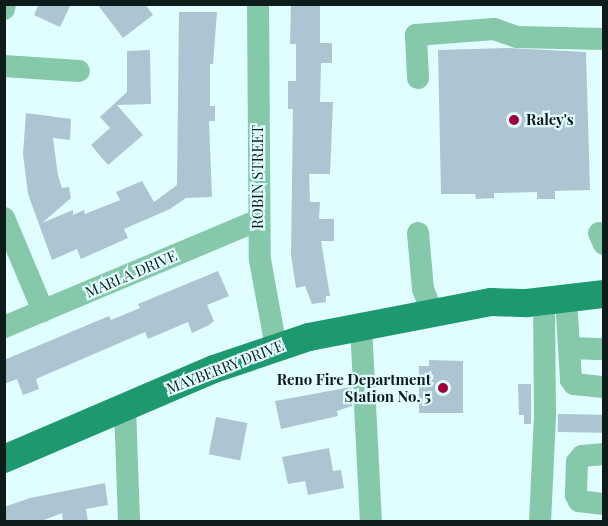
<!DOCTYPE html>
<style>
body{margin:0}
#map{position:relative;width:608px;height:526px;overflow:hidden;background:#e0feff;font-family:"Playfair Display",serif}
div>[style]{position:absolute}
[style*='--x']{left:calc(var(--x)*1px);top:calc(var(--y)*1px);width:calc(var(--w)*1px);rotate:calc(var(--a)*1deg)}
.building>*{inset:0;background:#adc4d2;transform-origin:0 0}
.minor>*{height:22px;margin:-11px;padding:0 11px;transform-origin:11px;border-radius:11px;background:#86c8aa}
.major>*{height:28px;margin:-14px;padding:0 14px;transform-origin:14px;border-radius:14px;background:#1d986f}
.dots>*{width:16px;height:16px;translate:-50% -50%;box-sizing:border-box;border:3px solid #e0feff;border-radius:50%}
span{translate:-50% -50%;white-space:nowrap;text-align:center;line-height:1.15;-webkit-text-stroke:4.5px #e0feff;paint-order:stroke}
.poi-label{font-size:15px;color:#0f1a1a;font-weight:700}
.left{translate:0 -50%;text-align:left}
.right{translate:-100% -50%;text-align:right}
.street-label{font-size:15px;color:#0f1a1a}
.frame{position:absolute;inset:0;border:6px solid #0f1a1a;pointer-events:none}
</style>
<div id="map">
<div class="building">
<i style="clip-path:polygon(39px 4px,71px 4px,60px 27px,34px 15px)"></i>
<i style="clip-path:polygon(97px 4px,145px 4px,153px 15px,123px 38px)"></i>
<i style="clip-path:polygon(291px 4px,320px 4px,320px 43px,332px 43px,332px 63px,321px 63px,320px 102px,333px 102px,330px 174px,309px 174px,310px 202px,320px 202px,319px 219px,334px 219px,334px 241px,321px 241px,330px 296px,326px 296px,326px 302px,312px 304px,305px 286px,296px 288px,291px 255px,293px 109px,288px 109px,288px 81px,296px 81px,296px 44px,290px 44px)"></i>
<i style="clip-path:polygon(179px 12px,217px 12px,213px 64px,210px 64px,210px 106px,215px 106px,215px 121px,209px 121px,212px 197px,186px 198px,170px 209px,124px 229px,128px 238px,81px 259px,77px 249px,52px 260px,28px 194px,23px 154px,26px 113px,71px 119px,70px 140px,53px 138px,58px 176px,62px 188px,69px 187px,71px 198px,42px 223px,73px 210px,73px 215px,84px 210px,85px 214px,120px 200px,116px 192px,142px 181px,154px 202px,177px 185px)"></i>
<i style="clip-path:polygon(508px 48px,586px 52px,590px 190px,555px 191px,555px 199px,537px 199px,537px 192px,494px 193px,494px 198px,476px 199px,475px 194px,441px 194px,438px 50px)"></i>
<i style="clip-path:polygon(150px 50px,151px 104px,117px 105px,143px 135px,108px 165px,91px 145px,110px 128px,100px 117px,127px 92px,127px 51px)"></i>
<i style="clip-path:polygon(218px 271px,229px 296px,207px 305px,214px 321px,209px 325px,192px 333px,188px 322px,148px 339px,145px 332px,36px 379px,39px 389px,23px 395px,17px 379px,4px 384px,4px 360px,109px 316px,111px 320px,140px 308px,138px 304px)"></i>
<i style="clip-path:polygon(429px 360px,463px 361px,463px 413px,419px 413px,419px 366px,429px 366px)"></i>
<i style="clip-path:polygon(518px 384px,531px 384px,531px 424px,524px 424px,524px 415px,519px 415px)"></i>
<i style="clip-path:polygon(351px 387px,352px 406px,337px 411px,338px 416px,281px 429px,275px 401px)"></i>
<i style="left:558px;top:414px;width:45px;height:18px;rotate:1deg"></i>
<i style="left:216px;top:417px;width:32px;height:38px;rotate:11deg"></i>
<i style="clip-path:polygon(329px 448px,333px 471px,341px 470px,344px 488px,308px 495px,305px 481px,288px 484px,282px 457px)"></i>
<i style="clip-path:polygon(105px 483px,108px 505px,86px 509px,88px 522px,63px 522px,62px 513px,39px 522px,4px 522px,4px 507px,30px 498px)"></i>
</div>
<div class="minor">
<i style="--x:258;--y:4;--w:256;--a:89.6"></i>
<i style="--x:260;--y:260;--w:88;--a:79.6"></i>
<i style="--x:4;--y:9;--w:5;--a:-79"></i>
<i style="--x:4;--y:66;--w:75;--a:3.8"></i>
<i style="--x:418;--y:78;--w:43;--a:-92.7"></i>
<i style="--x:416;--y:35;--w:78;--a:-4.4"></i>
<i style="--x:494;--y:29;--w:24;--a:19"></i>
<i style="--x:517;--y:37;--w:87;--a:1.3"></i>
<i style="--x:4;--y:218;--w:101;--a:67.2"></i>
<i style="--x:418;--y:233;--w:56;--a:84.9"></i>
<i style="--x:423;--y:289;--w:25;--a:69"></i>
<i style="--x:599;--y:233;--w:12;--a:66"></i>
<i style="--x:566;--y:298;--w:82;--a:86.5"></i>
<i style="--x:571;--y:380;--w:5;--a:53"></i>
<i style="--x:574;--y:384;--w:30;--a:6"></i>
<i style="--x:361;--y:326;--w:196;--a:87.1"></i>
<i style="--x:4;--y:327;--w:276;--a:-22.8"></i>
<i style="--x:570;--y:348;--w:34;--a:2"></i>
<i style="--x:125;--y:407;--w:115;--a:88"></i>
<i style="--x:604;--y:454;--w:22;--a:175"></i>
<i style="--x:582;--y:456;--w:8;--a:130"></i>
<i style="--x:577;--y:462;--w:33;--a:92"></i>
<i style="--x:576;--y:495;--w:7;--a:63"></i>
<i style="--x:579;--y:501;--w:25;--a:7"></i>
<i style="--x:540;--y:522;--w:105;--a:-87.3"></i>
<i style="--x:545;--y:417;--w:116;--a:-90.5"></i>
</div>
<div class="major">
<i style="--x:4;--y:459;--w:228;--a:-23.2"></i>
<i style="--x:214;--y:369;--w:100;--a:-18.6"></i>
<i style="--x:309;--y:337;--w:185;--a:-10.9"></i>
<i style="--x:491;--y:302;--w:36;--a:2"></i>
<i style="--x:527;--y:303;--w:78;--a:-6.7"></i>
</div>
<div class="dots">
<i style="left:514px;top:120px;background:#a1013a"></i>
<i style="left:443px;top:388px;background:#a1013a"></i>
</div>
<div class="poi-label">
<span class="left" style="left:526px;top:120px">Raley's</span>
<span class="right" style="left:431px;top:388px">Reno Fire Department<br>Station No. 5</span>
</div>
<div class="street-label">
<span style="left:258px;top:177px;rotate:-90deg">ROBIN STREET</span>
<span style="left:131px;top:274px;rotate:-23deg">MARLA DRIVE</span>
<span style="left:225px;top:367px;rotate:-21deg">MAYBERRY DRIVE</span>
</div>
<div class="frame"></div>
</div>
